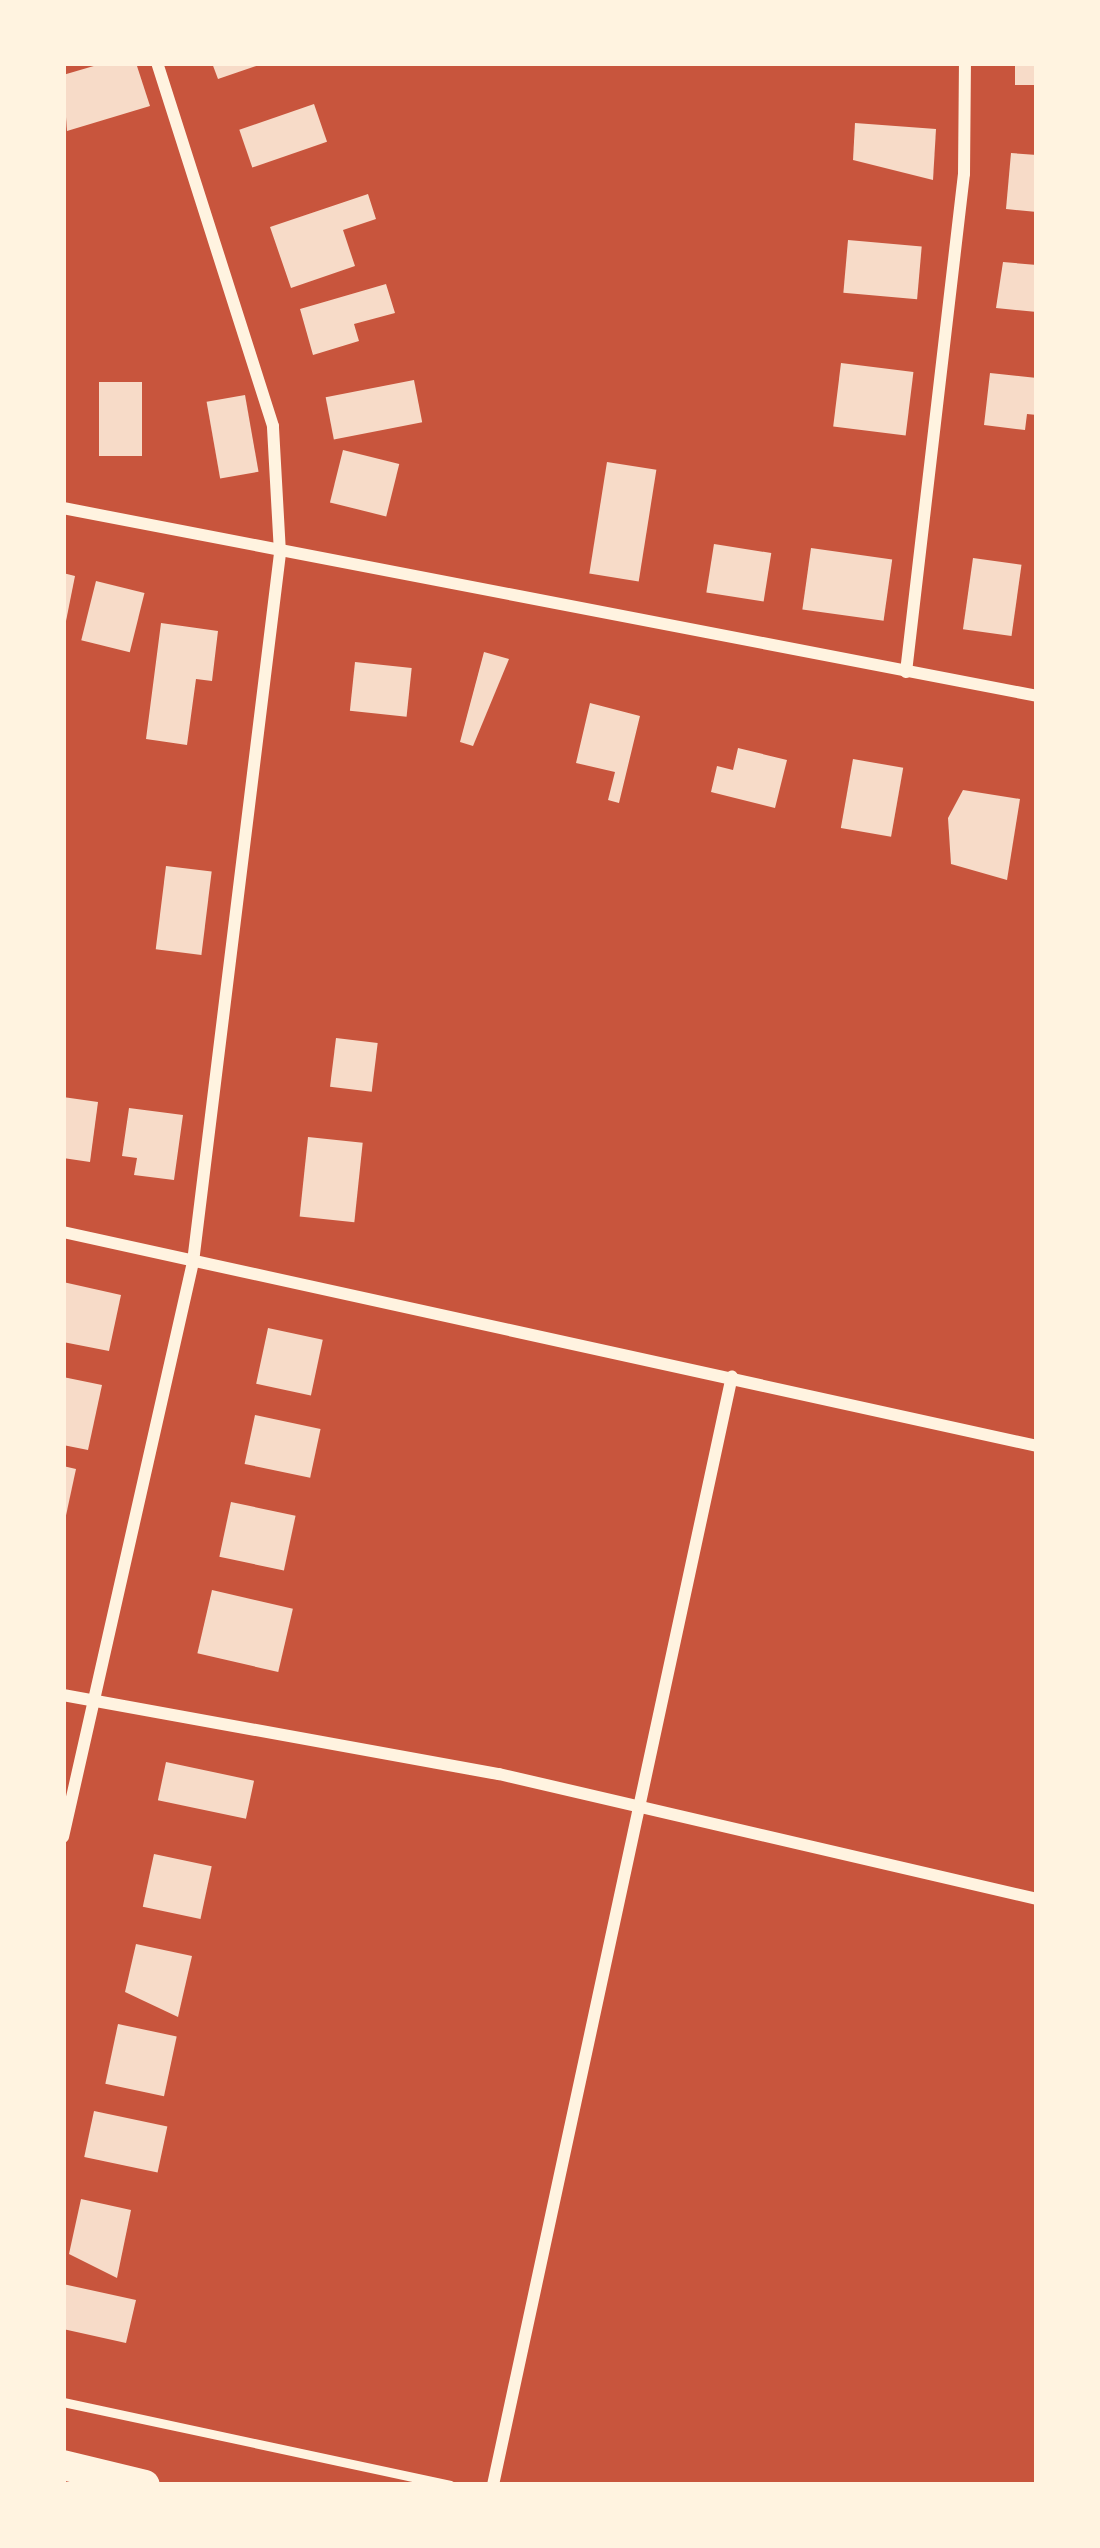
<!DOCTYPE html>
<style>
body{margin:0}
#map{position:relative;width:1100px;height:2548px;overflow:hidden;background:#c8553d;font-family:"DejaVu Sans",sans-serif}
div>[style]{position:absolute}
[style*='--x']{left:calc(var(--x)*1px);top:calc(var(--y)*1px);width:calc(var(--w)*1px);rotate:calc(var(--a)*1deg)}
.building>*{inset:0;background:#f7dbc8;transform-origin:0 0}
.service>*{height:9px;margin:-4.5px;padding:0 4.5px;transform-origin:4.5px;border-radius:4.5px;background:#fff3e0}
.minor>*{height:12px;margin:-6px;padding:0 6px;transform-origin:6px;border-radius:6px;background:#fff3e0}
.primary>*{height:30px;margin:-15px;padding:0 15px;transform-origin:15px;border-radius:15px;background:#fff3e0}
span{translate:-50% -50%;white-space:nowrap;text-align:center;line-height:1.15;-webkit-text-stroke:9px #fff3e0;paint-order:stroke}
.frame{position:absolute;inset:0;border:66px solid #fff3e0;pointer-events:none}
</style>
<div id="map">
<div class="building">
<i style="clip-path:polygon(104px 63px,136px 63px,150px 106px,67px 131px,63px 75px)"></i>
<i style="clip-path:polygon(212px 63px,262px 63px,262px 64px,218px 79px)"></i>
<i style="left:1015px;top:63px;width:22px;height:22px"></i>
<i style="left:314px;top:104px;width:40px;height:79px;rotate:71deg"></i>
<i style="clip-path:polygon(855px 123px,936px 129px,933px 180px,853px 160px)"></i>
<i style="clip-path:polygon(1011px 153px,1037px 155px,1037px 212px,1006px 209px)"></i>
<i style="clip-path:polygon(368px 194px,376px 219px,343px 230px,355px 266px,291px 288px,270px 227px)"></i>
<i style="left:848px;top:240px;width:74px;height:53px;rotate:5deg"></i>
<i style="clip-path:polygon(1003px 262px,1037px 265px,1037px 312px,996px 308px)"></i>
<i style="clip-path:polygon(386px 284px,395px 313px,354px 324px,359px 341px,313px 355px,300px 309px)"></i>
<i style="left:841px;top:363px;width:73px;height:64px;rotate:7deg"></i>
<i style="clip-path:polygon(990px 373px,1037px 378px,1037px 415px,1027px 414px,1025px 430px,984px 425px)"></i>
<i style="left:414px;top:380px;width:43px;height:90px;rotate:79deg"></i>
<i style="left:99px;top:382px;width:43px;height:74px"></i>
<i style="left:245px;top:395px;width:78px;height:39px;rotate:80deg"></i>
<i style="left:343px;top:450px;width:58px;height:54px;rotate:14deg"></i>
<i style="left:607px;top:462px;width:50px;height:113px;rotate:9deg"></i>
<i style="left:714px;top:544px;width:58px;height:49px;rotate:9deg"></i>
<i style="left:811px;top:548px;width:82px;height:62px;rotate:8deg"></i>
<i style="left:973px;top:558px;width:49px;height:72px;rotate:8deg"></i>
<i style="clip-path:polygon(63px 573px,75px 576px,65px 626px,63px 626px)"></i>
<i style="left:96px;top:581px;width:50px;height:61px;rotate:14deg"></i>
<i style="clip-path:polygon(161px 623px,218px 631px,212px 681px,196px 679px,187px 745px,146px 739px)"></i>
<i style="clip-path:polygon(484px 652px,509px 659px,473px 746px,460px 742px)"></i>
<i style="left:355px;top:662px;width:57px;height:49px;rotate:6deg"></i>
<i style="clip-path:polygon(590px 703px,640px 716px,619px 803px,608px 800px,615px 772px,576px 763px)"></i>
<i style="clip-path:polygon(738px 748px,787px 760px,775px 808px,711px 792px,717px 766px,733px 770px)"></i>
<i style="left:853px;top:759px;width:51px;height:70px;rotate:10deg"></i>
<i style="clip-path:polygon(963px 790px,1020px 799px,1007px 880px,951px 864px,948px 818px)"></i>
<i style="left:166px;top:866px;width:46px;height:84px;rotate:7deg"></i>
<i style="left:336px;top:1038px;width:42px;height:49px;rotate:7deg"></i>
<i style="clip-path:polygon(63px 1097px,98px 1102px,90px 1162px,63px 1158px)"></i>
<i style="clip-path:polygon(129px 1108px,183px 1115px,174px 1180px,134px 1175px,137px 1158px,122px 1156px)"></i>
<i style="left:308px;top:1137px;width:55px;height:80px;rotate:6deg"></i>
<i style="clip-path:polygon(63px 1282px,121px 1295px,109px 1351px,63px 1342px)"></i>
<i style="left:268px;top:1328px;width:56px;height:57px;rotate:12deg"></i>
<i style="clip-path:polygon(63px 1377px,102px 1385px,88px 1450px,63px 1445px)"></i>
<i style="left:255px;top:1415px;width:67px;height:50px;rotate:12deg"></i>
<i style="clip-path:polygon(63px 1466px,76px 1469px,65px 1520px,63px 1520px)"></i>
<i style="left:231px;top:1502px;width:66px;height:56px;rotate:12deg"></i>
<i style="left:212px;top:1590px;width:83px;height:65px;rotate:13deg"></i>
<i style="left:166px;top:1762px;width:90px;height:39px;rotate:12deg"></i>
<i style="left:154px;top:1854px;width:59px;height:54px;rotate:12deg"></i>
<i style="clip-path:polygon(136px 1944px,192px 1956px,178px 2017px,125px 1992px)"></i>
<i style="left:118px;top:2024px;width:60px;height:61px;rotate:12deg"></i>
<i style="left:94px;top:2111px;width:75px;height:47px;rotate:12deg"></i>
<i style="clip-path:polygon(81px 2199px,131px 2210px,117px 2278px,69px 2254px)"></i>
<i style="clip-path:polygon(63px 2284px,136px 2300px,126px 2343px,63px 2329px)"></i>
</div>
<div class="service">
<i style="--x:63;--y:2402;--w:396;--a:12.1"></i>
</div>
<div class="minor">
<i style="--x:63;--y:508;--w:992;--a:10.92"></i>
<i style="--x:906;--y:672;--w:501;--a:-83.36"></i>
<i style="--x:964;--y:174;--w:111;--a:-89.5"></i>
<i style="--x:63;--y:1232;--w:997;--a:12.39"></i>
<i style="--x:63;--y:1695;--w:443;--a:10.3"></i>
<i style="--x:499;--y:1774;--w:552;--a:13.08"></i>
<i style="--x:63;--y:1837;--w:590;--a:-77.26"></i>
<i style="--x:193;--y:1262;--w:714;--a:-83"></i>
<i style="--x:280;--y:553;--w:127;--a:-93.2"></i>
<i style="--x:273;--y:426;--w:381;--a:-107.7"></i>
<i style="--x:493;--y:2485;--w:1134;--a:-77.84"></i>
</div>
<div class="primary">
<i style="--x:63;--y:2465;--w:84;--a:13.7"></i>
</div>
<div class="frame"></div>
</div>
